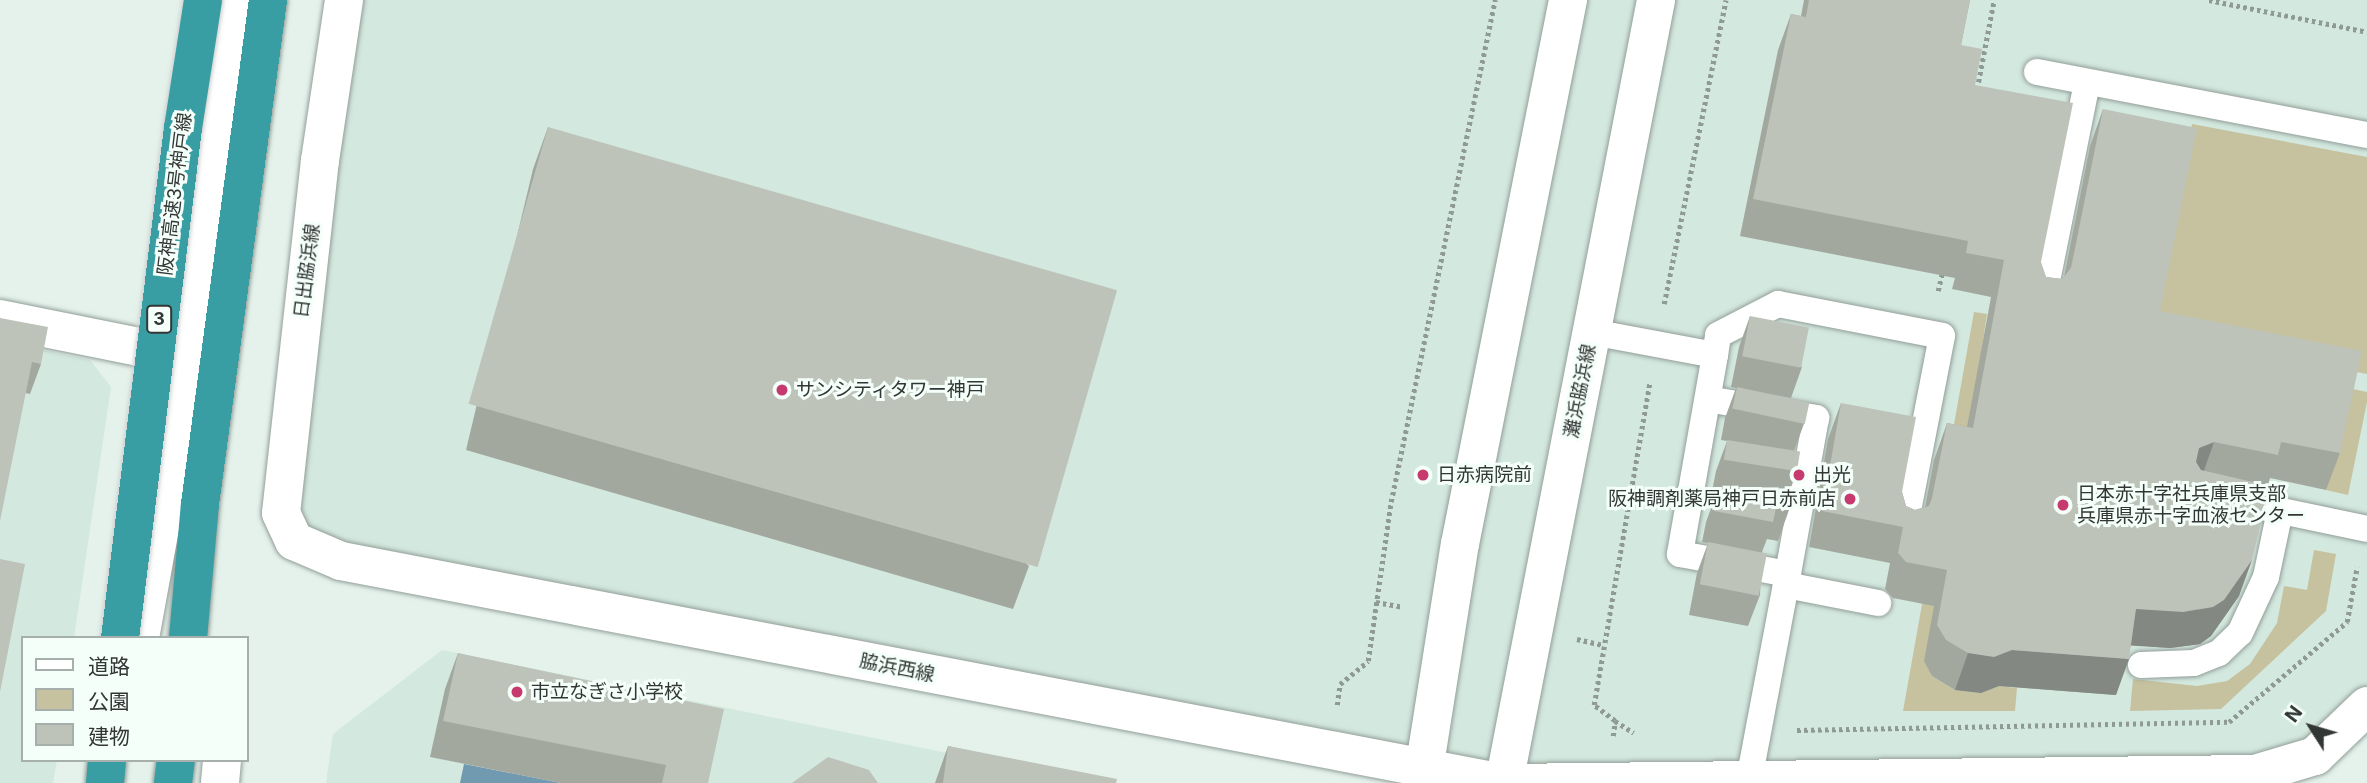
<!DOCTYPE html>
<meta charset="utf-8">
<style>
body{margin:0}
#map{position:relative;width:2367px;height:783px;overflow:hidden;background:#e5f2ec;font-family:Inter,"Noto Sans JP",sans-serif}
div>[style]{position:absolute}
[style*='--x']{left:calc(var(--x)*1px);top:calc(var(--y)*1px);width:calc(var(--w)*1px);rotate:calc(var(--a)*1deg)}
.built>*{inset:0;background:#d3e8df}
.green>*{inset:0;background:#c6c29f}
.water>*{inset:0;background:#7199af}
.path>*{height:4.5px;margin-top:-2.25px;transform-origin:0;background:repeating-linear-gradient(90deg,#8f9995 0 3.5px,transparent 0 7px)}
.roads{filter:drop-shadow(0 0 2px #929e98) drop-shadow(0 0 2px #929e98)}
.lane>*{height:26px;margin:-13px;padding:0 13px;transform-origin:13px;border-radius:13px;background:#fff}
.street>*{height:38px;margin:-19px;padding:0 19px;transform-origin:19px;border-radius:19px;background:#fff}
.secondary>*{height:38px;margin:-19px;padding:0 19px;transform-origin:19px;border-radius:19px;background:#fff}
.highway>*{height:38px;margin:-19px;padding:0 19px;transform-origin:19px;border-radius:19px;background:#389ea3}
.bridges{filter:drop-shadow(0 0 2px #cecfcf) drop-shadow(0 0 2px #cecfcf)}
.highway-bridge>*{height:38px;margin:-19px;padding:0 19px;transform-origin:19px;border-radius:19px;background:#389ea3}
.wall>*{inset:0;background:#a3a89f}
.shaded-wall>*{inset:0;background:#848882}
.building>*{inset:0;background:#bdc3b9;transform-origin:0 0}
.dots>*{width:19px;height:19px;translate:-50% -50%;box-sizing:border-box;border:4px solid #f4fffa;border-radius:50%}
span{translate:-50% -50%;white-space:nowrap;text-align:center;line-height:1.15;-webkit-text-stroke:6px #f4fffa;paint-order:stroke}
.shield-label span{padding:2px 5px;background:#f4fffa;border:2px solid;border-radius:5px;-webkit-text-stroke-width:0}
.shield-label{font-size:18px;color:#323735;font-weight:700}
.street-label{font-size:19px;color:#323735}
.poi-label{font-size:19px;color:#323735}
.left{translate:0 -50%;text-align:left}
.right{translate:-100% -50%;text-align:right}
.legend{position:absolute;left:21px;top:636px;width:228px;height:126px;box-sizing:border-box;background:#f4fffa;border:2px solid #a6afab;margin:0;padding:9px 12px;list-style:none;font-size:21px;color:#323735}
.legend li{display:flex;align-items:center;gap:14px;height:35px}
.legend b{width:35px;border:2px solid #a6afab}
.north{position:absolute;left:2276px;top:692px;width:70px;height:70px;-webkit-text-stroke:5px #f4fffa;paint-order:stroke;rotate:307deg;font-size:19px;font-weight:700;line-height:28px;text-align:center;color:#323735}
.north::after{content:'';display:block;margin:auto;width:24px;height:32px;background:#323735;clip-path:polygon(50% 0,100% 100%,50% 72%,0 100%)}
</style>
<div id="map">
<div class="built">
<i style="clip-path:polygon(344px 0,2367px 0,2367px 706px,2315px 756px,1504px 783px,294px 541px)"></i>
<i style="clip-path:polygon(0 341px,90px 360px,111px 387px,74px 638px,23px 638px,23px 760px,57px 760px,53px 783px,0 783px)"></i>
<i style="clip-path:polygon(442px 650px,1095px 783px,326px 783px,333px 734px)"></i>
</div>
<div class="green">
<i style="clip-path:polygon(2192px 124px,2367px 157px,2367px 374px,2150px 331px)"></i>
<i style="clip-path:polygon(1974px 312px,1987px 314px,1932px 676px,1955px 690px,1981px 693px,1999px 686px,2017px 688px,2015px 711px,1903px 711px)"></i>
<i style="clip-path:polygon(2348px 388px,2367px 392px,2367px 402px,2348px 495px,2326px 490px)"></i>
<i style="clip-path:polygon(2314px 550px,2336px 554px,2326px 611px,2221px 709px,2130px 711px,2133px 679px,2197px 686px,2227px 681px,2250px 664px,2277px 623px,2284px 586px,2307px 590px)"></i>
</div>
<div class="water">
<i style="clip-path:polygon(464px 764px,561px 783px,460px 783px)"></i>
</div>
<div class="path">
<i style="--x:2209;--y:0;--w:161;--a:11.4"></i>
<i style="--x:1977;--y:89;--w:91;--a:-79.2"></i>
<i style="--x:1938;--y:291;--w:23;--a:-77"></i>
<i style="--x:1664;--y:304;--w:310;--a:-78.5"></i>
<i style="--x:1376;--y:602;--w:27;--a:10"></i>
<i style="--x:1577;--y:639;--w:28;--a:13"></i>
<i style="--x:1337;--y:705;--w:21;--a:-82"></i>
<i style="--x:1340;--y:684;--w:36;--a:-39"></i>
<i style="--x:1368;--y:661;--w:161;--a:-81.8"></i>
<i style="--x:1391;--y:502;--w:513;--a:-78.3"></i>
<i style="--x:1615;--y:721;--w:22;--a:32"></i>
<i style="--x:1797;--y:730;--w:432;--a:-1.1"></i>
<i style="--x:2229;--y:722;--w:155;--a:-40.3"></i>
<i style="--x:2347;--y:622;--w:56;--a:-79.7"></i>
<i style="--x:1613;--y:736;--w:15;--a:-82"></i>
<i style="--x:1615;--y:721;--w:26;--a:-143"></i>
<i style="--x:1594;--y:705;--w:328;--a:-80.2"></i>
</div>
<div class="roads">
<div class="lane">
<i style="--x:2037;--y:72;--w:336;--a:10.8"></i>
<i style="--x:2043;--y:301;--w:223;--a:-78.6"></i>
<i style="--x:1592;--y:332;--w:125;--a:10.6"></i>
<i style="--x:1715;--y:355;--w:20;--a:-81"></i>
<i style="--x:1718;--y:335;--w:68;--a:-27.3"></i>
<i style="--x:1778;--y:304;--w:167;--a:11"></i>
<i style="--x:1942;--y:336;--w:199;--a:101"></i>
<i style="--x:1715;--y:355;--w:202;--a:100"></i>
<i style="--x:1680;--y:554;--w:110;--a:10.5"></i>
<i style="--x:1788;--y:574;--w:11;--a:100"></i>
<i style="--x:1708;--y:399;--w:110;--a:10"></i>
<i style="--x:1816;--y:418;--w:158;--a:100.2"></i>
<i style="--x:2262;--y:507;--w:107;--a:11.8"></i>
<i style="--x:2141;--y:665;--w:53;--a:-2.2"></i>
<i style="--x:2194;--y:663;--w:27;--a:-22"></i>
<i style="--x:2219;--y:653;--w:29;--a:-44"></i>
<i style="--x:2240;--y:633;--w:62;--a:-65.1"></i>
<i style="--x:2266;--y:577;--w:67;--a:-78"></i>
<i style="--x:1749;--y:780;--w:198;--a:-79.3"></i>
<i style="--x:1786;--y:585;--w:94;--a:11.1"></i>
</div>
<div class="street">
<i style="--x:0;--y:319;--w:193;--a:11.4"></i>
<i style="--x:191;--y:357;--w:360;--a:-82.7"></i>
<i style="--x:220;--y:783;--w:23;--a:-85"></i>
</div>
<div class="secondary">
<i style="--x:344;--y:0;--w:162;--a:98.5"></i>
<i style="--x:320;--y:160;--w:355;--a:96.3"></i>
<i style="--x:281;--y:513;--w:31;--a:65"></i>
<i style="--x:294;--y:541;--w:51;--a:23.1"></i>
<i style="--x:341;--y:561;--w:1184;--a:10.81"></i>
<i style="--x:140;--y:638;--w:286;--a:-79.7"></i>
<i style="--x:1422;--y:783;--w:242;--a:-81"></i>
<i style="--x:1460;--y:544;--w:555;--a:-78.77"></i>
<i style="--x:1504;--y:783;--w:798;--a:-79.01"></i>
<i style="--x:1507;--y:783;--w:748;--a:-0.69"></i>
<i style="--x:2255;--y:774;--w:63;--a:-16.7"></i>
<i style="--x:2315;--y:756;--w:72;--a:-43.9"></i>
</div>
<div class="highway">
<i style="--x:188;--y:638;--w:135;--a:-84.9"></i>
<i style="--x:200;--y:504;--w:509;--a:-82.32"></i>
<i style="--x:105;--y:783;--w:23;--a:-85"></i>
<i style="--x:173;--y:783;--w:23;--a:-83"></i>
</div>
</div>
<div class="bridges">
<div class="highway-bridge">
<i style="--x:120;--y:638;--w:514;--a:-82.96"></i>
<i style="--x:183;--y:128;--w:130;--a:-81.1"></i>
</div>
</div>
<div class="wall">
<i style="clip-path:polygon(1804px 0,1970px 0,1961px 45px,1975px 85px,2046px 277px,2062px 279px,2064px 277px,2090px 146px,2103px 109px,2160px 311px,2340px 453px,2326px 490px,2270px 478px,2239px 596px,2211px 636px,2200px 644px,2170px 648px,2131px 645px,2116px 695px,1999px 686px,1981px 693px,1955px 690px,1932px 676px,1924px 661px,1934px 606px,1893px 598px,1885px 589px,1890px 563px,1809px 547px,1828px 439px,1841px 403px,1902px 492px,1906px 506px,1915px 510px,1925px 507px,1934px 460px,1947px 423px,1967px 427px,1991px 297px,1952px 289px,1955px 278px,1740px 236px,1778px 50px,1791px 14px,1801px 16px)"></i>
<i style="clip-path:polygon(548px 127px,1029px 566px,1013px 609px,466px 450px,533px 169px)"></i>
<i style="clip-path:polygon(1750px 316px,1802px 367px,1791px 398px,1768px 394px,1805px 421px,1794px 451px,1796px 474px,1785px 504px,1789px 510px,1778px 541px,1767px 539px,1762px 552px,1760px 595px,1748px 626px,1689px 615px,1697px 573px,1708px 543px,1702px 542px,1706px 522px,1717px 492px,1712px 491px,1716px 471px,1727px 441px,1721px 440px,1725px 418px,1736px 388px,1731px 387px,1739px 347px)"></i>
<i style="clip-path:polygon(0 318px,41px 364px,30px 394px,25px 393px)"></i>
<i style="clip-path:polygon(458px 653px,708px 783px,561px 783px,430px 757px,445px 689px)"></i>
<i style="clip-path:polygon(948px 746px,1116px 783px,935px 783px)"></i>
</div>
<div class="shaded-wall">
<i style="clip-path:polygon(2214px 442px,2201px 479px,2186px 484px,2199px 448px)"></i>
<i style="clip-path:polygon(2252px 560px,2239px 596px,2211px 636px,2200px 644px,2170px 648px,2123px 645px,2136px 609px)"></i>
<i style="clip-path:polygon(2012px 650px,2129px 659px,2116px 695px,1999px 686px,1981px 693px,1955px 690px,1968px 653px)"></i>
</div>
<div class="building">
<i style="clip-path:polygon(1809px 0,1970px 0,1961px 45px,1982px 49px,1975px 85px,2073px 103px,2041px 262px,2046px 277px,2062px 279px,2071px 268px,2103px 109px,2197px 128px,2160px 311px,2362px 351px,2340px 453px,2281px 442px,2278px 455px,2214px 442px,2199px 448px,2196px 462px,2201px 470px,2270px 486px,2252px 560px,2224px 600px,2213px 607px,2183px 612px,2136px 609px,2129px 659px,2012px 650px,1994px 657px,1968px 653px,1946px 640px,1937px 625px,1947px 570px,1906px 562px,1898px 553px,1903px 527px,1822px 511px,1841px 403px,1916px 417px,1902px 492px,1906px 506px,1915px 510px,1929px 506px,1932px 498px,1947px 423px,1973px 428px,2004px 260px,1966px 253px,1968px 241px,1753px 199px,1791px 14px,1806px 17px)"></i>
<i style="left:548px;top:127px;width:592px;height:288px;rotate:16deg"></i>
<i style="left:1750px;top:316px;width:60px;height:41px;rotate:11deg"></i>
<i style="clip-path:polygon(0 318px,48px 327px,41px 364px,32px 362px,0 521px)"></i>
<i style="left:1737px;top:387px;width:74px;height:22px;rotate:12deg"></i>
<i style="left:1727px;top:440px;width:74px;height:20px;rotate:9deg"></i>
<i style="clip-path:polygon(1717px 491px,1790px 505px,1789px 510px,1776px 508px,1773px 522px,1714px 511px)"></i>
<i style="left:1708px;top:542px;width:60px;height:43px;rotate:11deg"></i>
<i style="clip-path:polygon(0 559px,25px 564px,0 692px)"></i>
<i style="clip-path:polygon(458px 653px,724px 709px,708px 783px,662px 783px,666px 765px,443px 721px)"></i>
<i style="clip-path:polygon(948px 746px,1117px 779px,1116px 783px,943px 783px)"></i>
<i style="clip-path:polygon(828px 757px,869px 770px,878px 783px,792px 783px)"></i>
</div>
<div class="dots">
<i style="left:782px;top:390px;background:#c73a6d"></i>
<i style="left:1423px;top:475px;background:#c73a6d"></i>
<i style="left:1799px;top:475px;background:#c73a6d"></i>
<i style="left:1850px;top:499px;background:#c73a6d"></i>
<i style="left:2063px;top:505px;background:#c73a6d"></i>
<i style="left:517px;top:692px;background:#c73a6d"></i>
</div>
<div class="shield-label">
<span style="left:159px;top:319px">3</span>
</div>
<div class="street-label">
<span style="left:175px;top:194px;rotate:-83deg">阪神高速3号神戸線</span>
<span style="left:307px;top:271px;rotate:-83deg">日出脇浜線</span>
<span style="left:1580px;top:391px;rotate:-79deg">灘浜脇浜線</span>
<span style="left:897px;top:668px;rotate:11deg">脇浜西線</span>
</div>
<div class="poi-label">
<span class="left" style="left:796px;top:390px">サンシティタワー神戸</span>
<span class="left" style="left:1437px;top:475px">日赤病院前</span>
<span class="left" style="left:1813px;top:475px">出光</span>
<span class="left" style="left:2077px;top:505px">日本赤十字社兵庫県支部<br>兵庫県赤十字血液センター</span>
<span class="right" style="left:1836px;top:499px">阪神調剤薬局神戸日赤前店</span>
<span class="left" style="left:531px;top:692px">市立なぎさ小学校</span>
</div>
<ul class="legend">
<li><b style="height:9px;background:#fff"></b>道路</li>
<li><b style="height:19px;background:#c6c29f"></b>公園</li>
<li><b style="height:19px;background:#bdc3b9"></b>建物</li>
</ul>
<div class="north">N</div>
</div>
